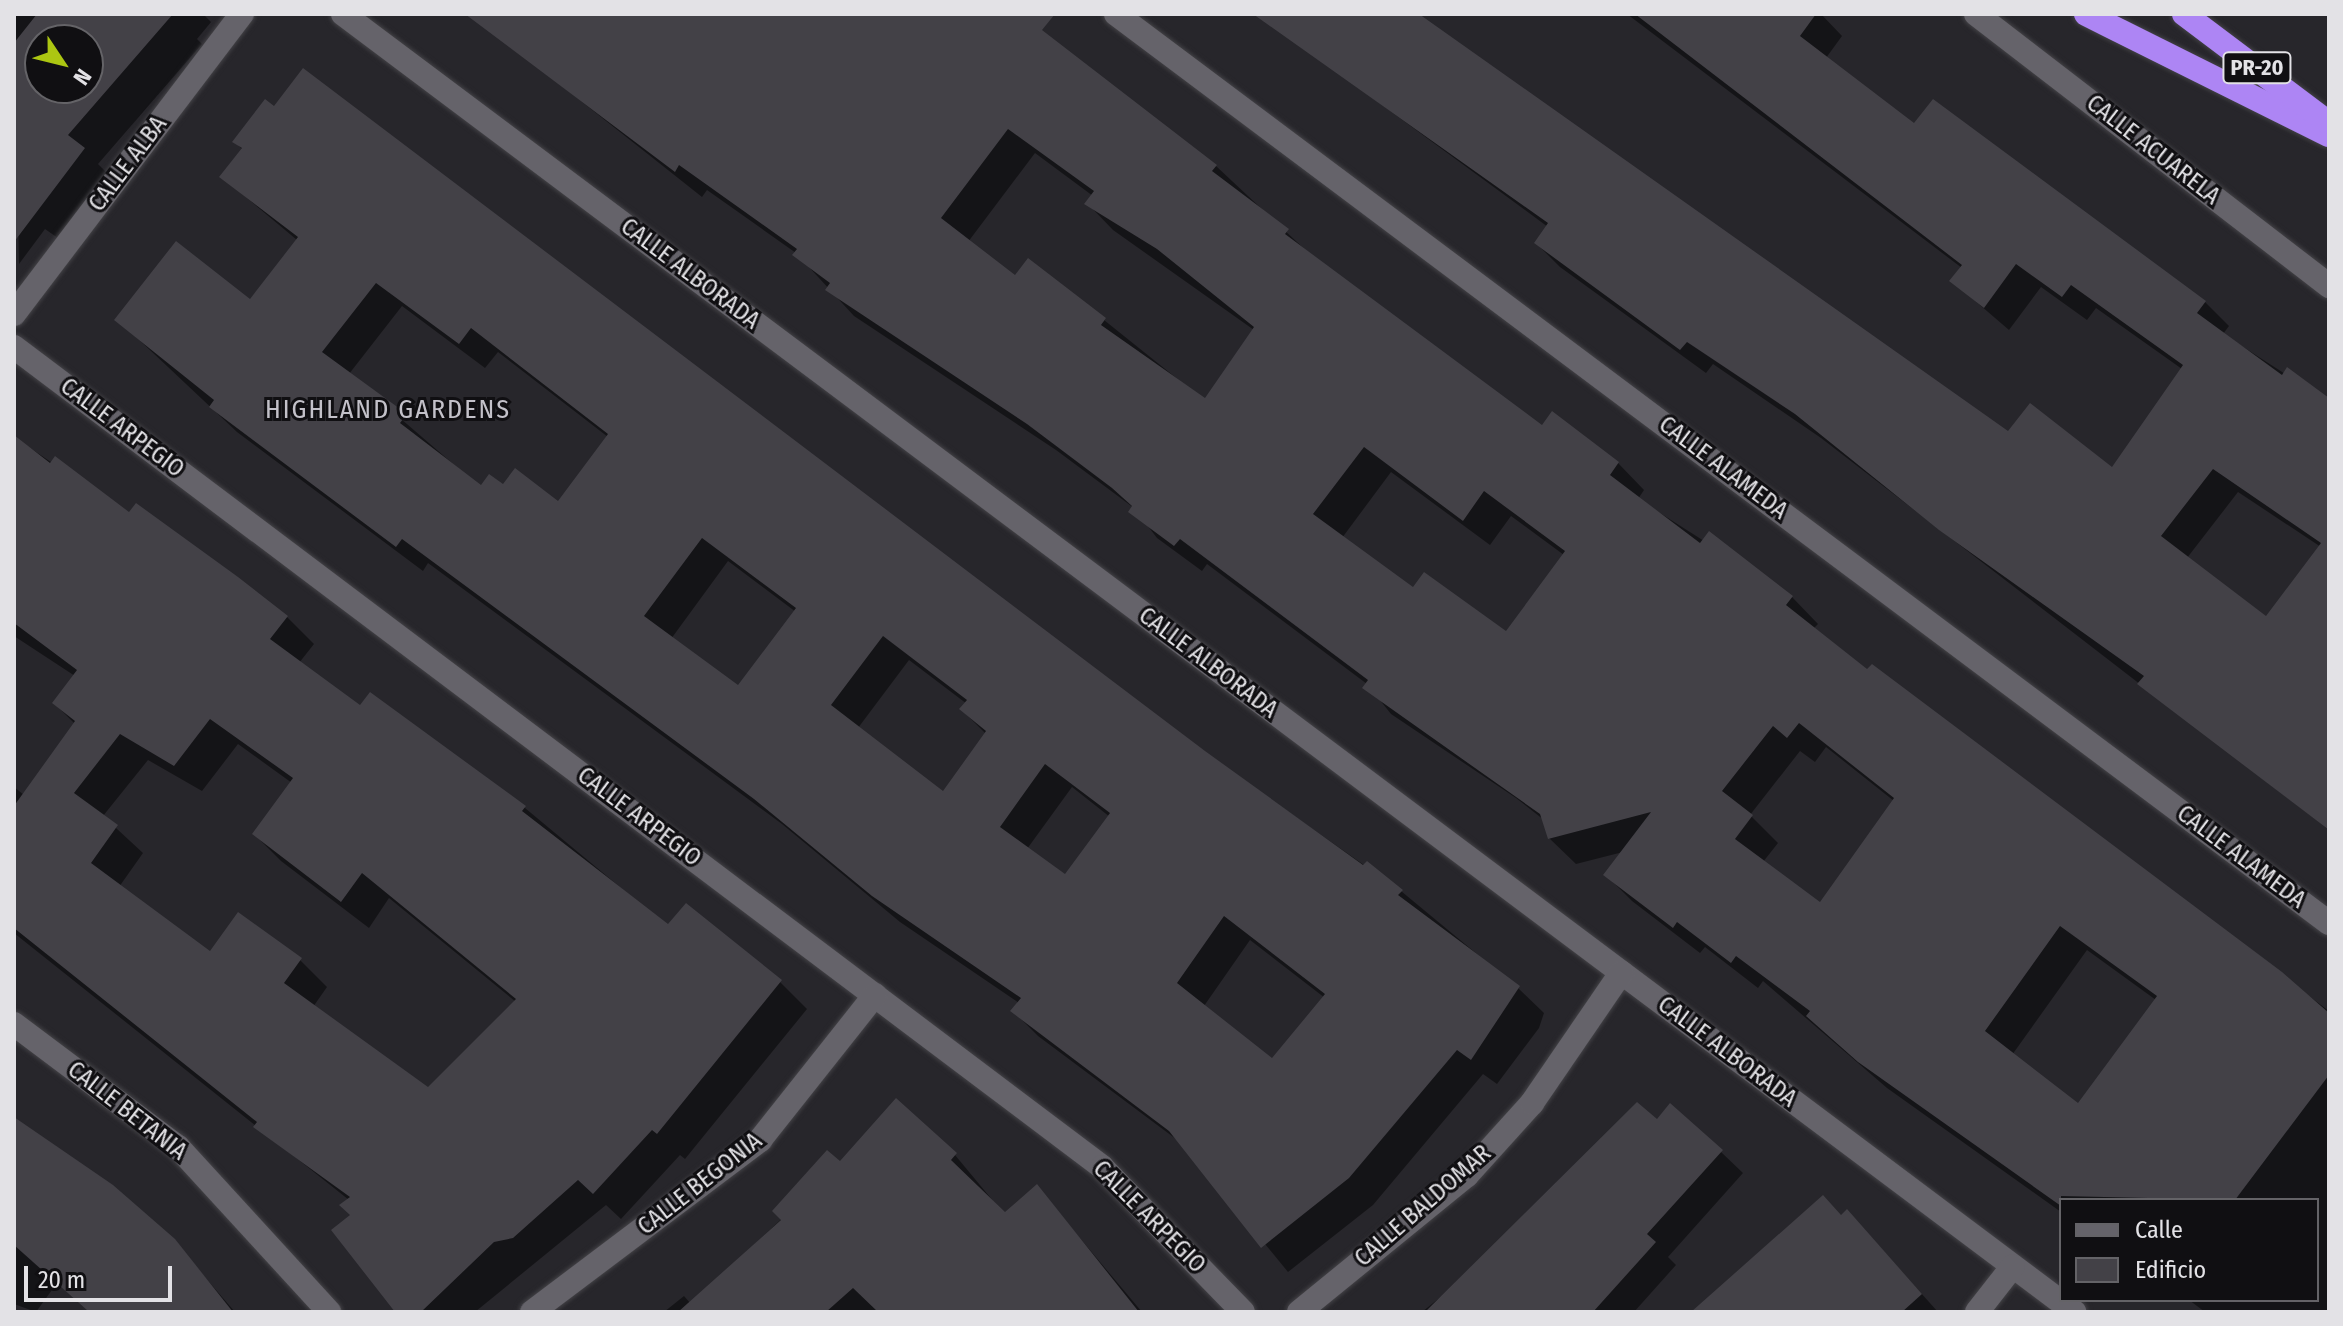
<!DOCTYPE html>
<style>
body{margin:0}
#map{position:relative;width:2343px;height:1326px;overflow:hidden;background:#27262b;font-family:"Fira Sans Condensed",sans-serif}
div>[style]{position:absolute}
[style*='--x']{left:calc(var(--x)*1px);top:calc(var(--y)*1px);width:calc(var(--w)*1px);rotate:calc(var(--a)*1deg)}
.shadow>*{inset:0;background:#0007}
.building>*{inset:0;background:#434147}
.roads{filter:drop-shadow(0 0 2px #434246) drop-shadow(0 0 2px #434246)}
.minor>*{height:24px;margin:-12px;padding:0 12px;transform-origin:12px;border-radius:12px;background:#65636a}
.highway>*{height:24px;margin:-12px;padding:0 12px;transform-origin:12px;border-radius:12px;background:#ad85f4}
span{translate:-50% -50%;white-space:nowrap;text-align:center;line-height:1.15;-webkit-text-stroke:6px #100f12;paint-order:stroke}
.shield-label span{padding:2px 6px;background:#100f12;border:2px solid;border-radius:6px;-webkit-text-stroke-width:0}
.shield-label{font-size:22px;color:#e3e2e6;font-weight:700}
.street-label{font-size:24px;color:#e3e2e6}
.neighbourhood-label{font-size:26px;color:#c3c1c9;letter-spacing:2px}
.frame{position:absolute;inset:0;border:16px solid #e3e2e6;pointer-events:none}
.legend{position:absolute;left:2059px;top:1198px;width:260px;height:104px;box-sizing:border-box;background:#100f12;border:2px solid #646367;margin:0;padding:10px 14px;list-style:none;font-size:24px;color:#e3e2e6}
.legend li{display:flex;align-items:center;gap:16px;height:40px}
.legend b{width:40px;border:2px solid #646367}
.north{position:absolute;left:24px;top:24px;width:80px;height:80px;box-sizing:border-box;background:#100f12;border:2px solid #646367;border-radius:50%;rotate:125deg;font-size:22px;font-weight:700;line-height:32px;text-align:center;color:#e3e2e6}
.north::after{content:'';display:block;margin:auto;width:28px;height:36px;background:#acc612;clip-path:polygon(50% 0,100% 100%,50% 72%,0 100%)}
.scale{position:absolute;left:24px;top:1266px;width:148px;height:36px;box-sizing:border-box;border:4px solid #e3e2e6;border-top:0;padding-left:10px;font-size:24px;line-height:28px;white-space:nowrap;color:#e3e2e6;-webkit-text-stroke:6px #100f12;paint-order:stroke}
</style>
<div id="map">
<div class="shadow">
<i style="clip-path:polygon(evenodd,14px 14px,203px 14px,211px 22px,197px 39px,202px 44px,98px 164px,113px 179px,65px 243px,45px 229px,19px 264px,14px 14px,40px 40px,88px 40px,88px 88px,40px 88px,40px 40px)"></i>
<i style="clip-path:polygon(evenodd,471px 14px,1019px 14px,1216px 166px,1313px 257px,1542px 428px,1553px 414px,1618px 463px,1644px 490px,1638px 499px,1792px 597px,1818px 624px,1813px 629px,1867px 672px,1872px 667px,2329px 1011px,2329px 1312px,2205px 1312px,2189px 1300px,2317px 1300px,2317px 1200px,2061px 1200px,2061px 1212px,1887px 1088px,1763px 981px,1758px 988px,1705px 947px,1700px 953px,1632px 901px,1606px 875px,1623px 852px,1576px 864px,1549px 838px,1544px 820px,1516px 798px,1391px 714px,1367px 684px,1207px 564px,1202px 571px,1157px 538px,1134px 508px,1056px 450px,854px 316px,796px 253px,707px 190px,702px 197px,471px 14px,1035px 153px,1093px 196px,1087px 203px,1113px 230px,1254px 330px,1205px 401px,1104px 320px,1016px 278px,968px 242px,1035px 153px,471px 14px,1391px 472px,1490px 545px,1511px 516px,1564px 555px,1506px 634px,1414px 590px,1342px 538px,1391px 472px,471px 14px,1826px 747px,1894px 801px,1821px 905px,1763px 862px,1778px 843px,1750px 815px,1800px 751px,1815px 762px,1826px 747px,471px 14px,2087px 950px,2156px 1000px,2079px 1106px,2012px 1055px,2087px 950px)"></i>
<i style="clip-path:polygon(evenodd,1258px 14px,1414px 14px,2009px 434px,2112px 470px,2182px 369px,2096px 308px,2087px 320px,2041px 287px,2009px 330px,1952px 281px,1962px 268px,1627px 14px,1821px 14px,1842px 36px,1826px 58px,1914px 125px,1933px 101px,2205px 302px,2229px 326px,2223px 334px,2329px 402px,2329px 830px,1821px 438px,1713px 364px,1706px 373px,1560px 267px,1536px 243px,1548px 227px,1258px 14px,2238px 492px,2321px 547px,2267px 619px,2187px 558px,2238px 492px)"></i>
<i style="clip-path:polygon(evenodd,235px 142px,1203px 752px,1401px 891px,1518px 988px,1544px 1013px,1539px 1028px,1497px 1084px,1483px 1074px,1373px 1205px,1288px 1272px,1184px 1145px,1038px 1036px,1013px 1011px,1019px 1003px,900px 922px,782px 824px,428px 563px,423px 571px,237px 432px,117px 319px,250px 302px,297px 240px,222px 177px,243px 150px,235px 142px,402px 306px,485px 368px,498px 352px,608px 437px,558px 504px,481px 488px,349px 374px,402px 306px,235px 142px,728px 561px,796px 612px,738px 688px,671px 639px,728px 561px,235px 142px,909px 660px,967px 704px,961px 709px,986px 734px,943px 794px,858px 728px,909px 660px,235px 142px,1072px 787px,1110px 817px,1065px 876px,1027px 849px,1072px 787px,235px 142px,1250px 940px,1325px 998px,1272px 1061px,1204px 1006px,1250px 940px)"></i>
<i style="clip-path:polygon(evenodd,14px 437px,129px 515px,137px 506px,287px 617px,314px 644px,299px 663px,361px 707px,525px 808px,668px 927px,780px 982px,807px 1009px,685px 1159px,680px 1155px,621px 1219px,606px 1205px,475px 1312px,398px 1312px,349px 1200px,14px 933px,14px 787px,24px 795px,75px 724px,54px 703px,75px 676px,14px 636px,14px 437px,238px 744px,292px 783px,254px 834px,281px 861px,369px 928px,389px 898px,516px 1002px,428px 1090px,313px 1007px,327px 987px,300px 960px,210px 954px,119px 887px,143px 853px,103px 816px,148px 760px,202px 791px,238px 744px)"></i>
<i style="clip-path:polygon(14px 1119px,173px 1240px,235px 1312px,89px 1312px,57px 1283px,36px 1312px,14px 1304px)"></i>
<i style="clip-path:polygon(1657px 1122px,1721px 1152px,1743px 1173px,1668px 1257px,1676px 1265px,1634px 1312px,1422px 1312px)"></i>
<i style="clip-path:polygon(955px 1155px,1004px 1214px,1037px 1187px,1142px 1312px,664px 1312px,684px 1296px,691px 1304px,840px 1164px)"></i>
<i style="clip-path:polygon(1842px 1216px,1868px 1234px,1938px 1312px,1694px 1312px)"></i>
</div>
<div class="building">
<i style="clip-path:polygon(evenodd,37px 14px,173px 14px,68px 135px,85px 148px,14px 242px,14px 43px,37px 14px,40px 40px,88px 40px,88px 88px,40px 88px,40px 40px)"></i>
<i style="clip-path:polygon(evenodd,465px 14px,1055px 14px,1042px 30px,1217px 165px,1212px 171px,1289px 229px,1285px 234px,1542px 425px,1552px 411px,1619px 462px,1610px 475px,1700px 543px,1709px 531px,1793px 596px,1786px 605px,1867px 669px,1872px 664px,2282px 972px,2329px 1013px,2329px 1075px,2235px 1200px,2061px 1196px,2061px 1206px,1858px 1062px,1806px 1016px,1810px 1011px,1736px 956px,1731px 963px,1677px 922px,1673px 928px,1603px 875px,1651px 812px,1548px 839px,1540px 814px,1362px 688px,1368px 680px,1180px 539px,1174px 546px,1128px 512px,1132px 506px,1112px 488px,1027px 424px,825px 290px,830px 283px,792px 255px,797px 249px,679px 165px,675px 172px,465px 14px,1008px 129px,1094px 191px,1084px 204px,1157px 249px,1254px 327px,1205px 398px,1101px 325px,1106px 318px,1028px 258px,1015px 275px,941px 218px,1008px 129px,465px 14px,1364px 447px,1463px 521px,1484px 491px,1565px 551px,1506px 631px,1424px 572px,1413px 587px,1313px 514px,1364px 447px,465px 14px,1799px 723px,1894px 798px,1820px 902px,1735px 839px,1753px 815px,1722px 791px,1773px 726px,1787px 738px,1799px 723px,465px 14px,2060px 926px,2157px 996px,2078px 1103px,1985px 1031px,2060px 926px)"></i>
<i style="clip-path:polygon(evenodd,1253px 14px,1419px 14px,2008px 431px,2030px 403px,2112px 467px,2183px 365px,2071px 285px,2062px 297px,2016px 264px,1984px 308px,1949px 281px,1962px 265px,1635px 14px,1816px 14px,1800px 36px,1914px 123px,1933px 99px,2206px 301px,2197px 313px,2282px 375px,2287px 367px,2329px 398px,2329px 830px,2137px 684px,2144px 676px,1939px 530px,1795px 414px,1687px 342px,1680px 350px,1534px 243px,1548px 223px,1253px 14px,2213px 469px,2321px 543px,2266px 616px,2161px 536px,2213px 469px)"></i>
<i style="clip-path:polygon(evenodd,303px 68px,1205px 751px,1363px 865px,1367px 861px,1403px 890px,1398px 895px,1520px 986px,1471px 1060px,1457px 1050px,1349px 1178px,1261px 1248px,1169px 1131px,1010px 1011px,1021px 998px,872px 896px,754px 799px,402px 539px,396px 547px,209px 407px,214px 400px,114px 320px,176px 241px,250px 299px,298px 237px,219px 177px,242px 148px,232px 142px,265px 99px,274px 106px,303px 68px,376px 283px,459px 344px,471px 328px,608px 434px,558px 501px,515px 468px,503px 484px,489px 474px,481px 485px,400px 423px,407px 414px,322px 352px,376px 283px,303px 68px,702px 538px,796px 608px,738px 685px,644px 616px,702px 538px,303px 68px,883px 636px,967px 700px,959px 709px,986px 731px,943px 791px,831px 705px,883px 636px,303px 68px,1045px 764px,1110px 813px,1065px 874px,1000px 827px,1045px 764px,303px 68px,1224px 916px,1325px 994px,1272px 1058px,1177px 983px,1224px 916px)"></i>
<i style="clip-path:polygon(evenodd,14px 435px,50px 463px,55px 456px,129px 512px,136px 503px,238px 577px,288px 616px,270px 639px,360px 705px,370px 692px,526px 806px,522px 811px,668px 924px,686px 903px,782px 980px,657px 1134px,652px 1130px,593px 1194px,578px 1180px,513px 1238px,494px 1242px,421px 1312px,395px 1312px,331px 1230px,350px 1215px,339px 1205px,350px 1197px,253px 1127px,257px 1122px,14px 928px,14px 806px,75px 721px,52px 703px,77px 670px,14px 623px,14px 435px,210px 719px,293px 778px,252px 834px,341px 902px,362px 873px,516px 999px,428px 1087px,284px 983px,302px 958px,238px 912px,210px 951px,91px 863px,118px 825px,74px 793px,120px 734px,174px 766px,210px 719px)"></i>
<i style="clip-path:polygon(896px 1098px,957px 1153px,951px 1160px,1005px 1212px,1037px 1184px,1139px 1312px,878px 1312px,853px 1288px,826px 1312px,678px 1312px,781px 1220px,772px 1211px,827px 1150px,840px 1161px)"></i>
<i style="clip-path:polygon(1637px 1102px,1657px 1119px,1670px 1103px,1723px 1150px,1647px 1234px,1656px 1242px,1593px 1312px,1425px 1312px)"></i>
<i style="clip-path:polygon(14px 1117px,113px 1185px,175px 1239px,233px 1312px,89px 1312px,14px 1245px)"></i>
<i style="clip-path:polygon(1823px 1195px,1841px 1215px,1847px 1209px,1922px 1294px,1902px 1312px,1691px 1312px)"></i>
</div>
<div class="roads">
<div class="minor">
<i style="--x:343;--y:14;--w:2164;--a:36.86"></i>
<i style="--x:1116;--y:14;--w:1516;--a:36.85"></i>
<i style="--x:1976;--y:14;--w:446;--a:37.6"></i>
<i style="--x:14;--y:314;--w:377;--a:-52.8"></i>
<i style="--x:14;--y:347;--w:1362;--a:37"></i>
<i style="--x:1102;--y:1167;--w:202;--a:45.8"></i>
<i style="--x:14;--y:1024;--w:205;--a:36.9"></i>
<i style="--x:178;--y:1147;--w:224;--a:47.5"></i>
<i style="--x:532;--y:1312;--w:286;--a:-37"></i>
<i style="--x:760;--y:1140;--w:185;--a:-51.6"></i>
<i style="--x:1299;--y:1312;--w:217;--a:-39.2"></i>
<i style="--x:1467;--y:1175;--w:97;--a:-47.9"></i>
<i style="--x:1532;--y:1103;--w:158;--a:-55.6"></i>
<i style="--x:1977;--y:1312;--w:58;--a:-52"></i>
</div>
<div class="highway">
<i style="--x:2086;--y:14;--w:271;--a:26.5"></i>
<i style="--x:2184;--y:14;--w:178;--a:37"></i>
</div>
</div>
<div class="shield-label">
<span style="left:2257px;top:68px">PR-20</span>
</div>
<div class="street-label">
<span style="left:2153px;top:150px;rotate:38deg">CALLE ACUARELA</span>
<span style="left:128px;top:164px;rotate:-53deg">CALLE ALBA</span>
<span style="left:690px;top:274px;rotate:37deg">CALLE ALBORADA</span>
<span style="left:122px;top:428px;rotate:37deg">CALLE ARPEGIO</span>
<span style="left:1723px;top:468px;rotate:37deg">CALLE ALAMEDA</span>
<span style="left:1208px;top:663px;rotate:37deg">CALLE ALBORADA</span>
<span style="left:639px;top:817px;rotate:37deg">CALLE ARPEGIO</span>
<span style="left:2241px;top:857px;rotate:37deg">CALLE ALAMEDA</span>
<span style="left:1727px;top:1052px;rotate:37deg">CALLE ALBORADA</span>
<span style="left:127px;top:1111px;rotate:38deg">CALLE BETANIA</span>
<span style="left:700px;top:1184px;rotate:-38deg">CALLE BEGONIA</span>
<span style="left:1423px;top:1206px;rotate:-41deg">CALLE BALDOMAR</span>
<span style="left:1149px;top:1217px;rotate:45deg">CALLE ARPEGIO</span>
</div>
<div class="neighbourhood-label">
<span style="left:388px;top:410px">HIGHLAND GARDENS</span>
</div>
<div class="frame"></div>
<ul class="legend">
<li><b style="height:10px;background:#65636a"></b>Calle</li>
<li><b style="height:22px;background:#434147"></b>Edificio</li>
</ul>
<div class="north">N</div>
<div class="scale">20 m</div>
</div>
